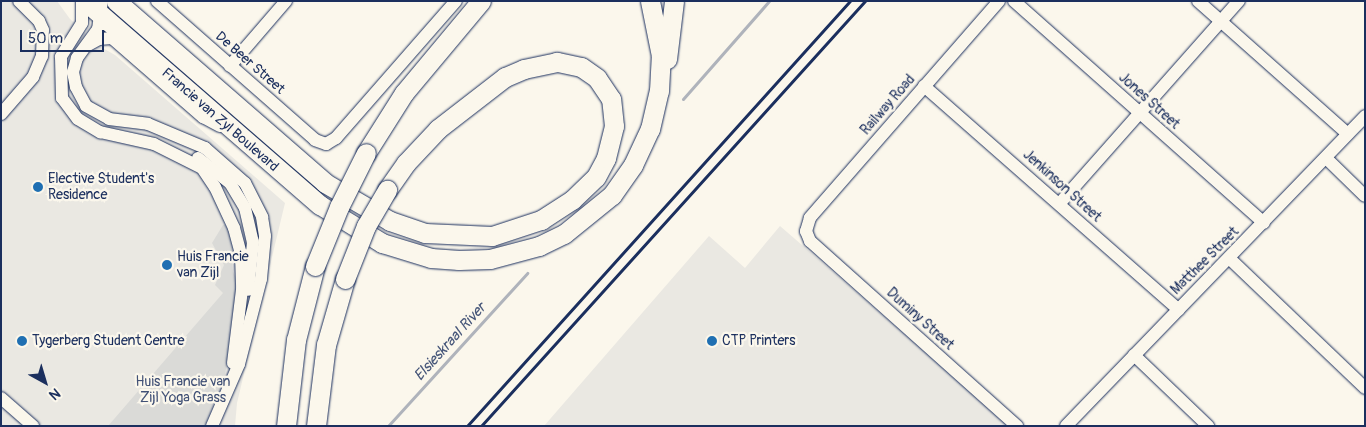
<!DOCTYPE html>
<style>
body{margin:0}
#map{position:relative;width:1366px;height:427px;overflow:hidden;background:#fbf7ec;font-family:Pangolin,sans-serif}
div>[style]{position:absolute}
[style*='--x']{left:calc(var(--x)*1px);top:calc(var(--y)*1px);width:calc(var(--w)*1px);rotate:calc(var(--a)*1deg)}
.built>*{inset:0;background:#eae8e2}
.green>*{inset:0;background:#dadad7}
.stream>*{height:3px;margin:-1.5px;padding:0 1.5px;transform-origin:1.5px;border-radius:1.5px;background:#afb3bb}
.roads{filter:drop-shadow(0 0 1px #1b2f5e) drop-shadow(0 0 1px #1b2f5e)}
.street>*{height:12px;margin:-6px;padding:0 6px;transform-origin:6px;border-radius:6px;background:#fbf7ec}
.secondary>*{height:19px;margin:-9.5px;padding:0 9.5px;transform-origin:9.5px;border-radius:9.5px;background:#fbf7ec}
.rail>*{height:3px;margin:-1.5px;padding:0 1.5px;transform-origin:1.5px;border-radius:1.5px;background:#1b2f5e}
.bridges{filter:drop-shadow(0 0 1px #1b2f5e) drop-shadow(0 0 1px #1b2f5e)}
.secondary-bridge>*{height:19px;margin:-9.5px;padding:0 9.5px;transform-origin:9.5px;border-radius:9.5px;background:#fbf7ec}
.dots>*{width:14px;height:14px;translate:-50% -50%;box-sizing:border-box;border:2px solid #fbf7ec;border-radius:50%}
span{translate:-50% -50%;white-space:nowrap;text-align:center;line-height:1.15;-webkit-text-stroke:4.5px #fbf7ec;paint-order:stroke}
.street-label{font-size:14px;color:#1b2f5e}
.poi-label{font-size:14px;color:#1b2f5e}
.left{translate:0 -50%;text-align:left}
.park-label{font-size:14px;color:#415176}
.water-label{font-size:15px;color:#47577a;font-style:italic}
.frame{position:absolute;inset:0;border:2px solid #1b2f5e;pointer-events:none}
.north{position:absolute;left:20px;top:357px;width:50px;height:50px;-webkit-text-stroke:4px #fbf7ec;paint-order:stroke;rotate:141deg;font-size:14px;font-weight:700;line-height:20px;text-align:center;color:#1b2f5e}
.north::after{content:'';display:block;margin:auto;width:18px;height:22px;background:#1b2f5e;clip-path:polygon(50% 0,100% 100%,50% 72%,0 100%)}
.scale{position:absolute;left:20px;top:30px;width:84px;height:22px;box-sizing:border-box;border:2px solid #1b2f5e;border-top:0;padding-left:6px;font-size:15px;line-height:18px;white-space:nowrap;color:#1b2f5e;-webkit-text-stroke:4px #fbf7ec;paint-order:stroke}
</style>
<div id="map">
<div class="built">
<i style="clip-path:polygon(1px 1px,57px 1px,70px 19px,99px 46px,115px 55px,285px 203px,237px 403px,235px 426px,1px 426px)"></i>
<i style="clip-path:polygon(780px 226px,1011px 426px,544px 426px,709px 236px,745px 268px)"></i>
</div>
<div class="green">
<i style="clip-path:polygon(228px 224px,236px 246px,231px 253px,233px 272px,238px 283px,231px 348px,221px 390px,205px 426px,108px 426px,223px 293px,215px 285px,224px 265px,212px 243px,223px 225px)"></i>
</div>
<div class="stream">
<i style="--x:683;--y:99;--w:130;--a:-48.7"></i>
<i style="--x:388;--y:426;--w:207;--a:-47.7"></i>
</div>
<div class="roads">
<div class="street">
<i style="--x:82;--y:1;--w:22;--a:90"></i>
<i style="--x:82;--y:23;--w:40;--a:122"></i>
<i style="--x:61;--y:57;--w:41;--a:88.6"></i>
<i style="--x:62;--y:98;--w:26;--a:53"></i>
<i style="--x:78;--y:119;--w:26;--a:31"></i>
<i style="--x:100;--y:132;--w:55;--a:12.5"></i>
<i style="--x:154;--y:144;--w:54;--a:26.6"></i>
<i style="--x:202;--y:168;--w:23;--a:56"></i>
<i style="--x:215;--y:187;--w:45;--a:65.1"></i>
<i style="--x:234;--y:228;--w:28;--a:75"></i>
<i style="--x:241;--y:255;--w:34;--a:88"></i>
<i style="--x:102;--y:1;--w:28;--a:98"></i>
<i style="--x:98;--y:29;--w:36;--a:126"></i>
<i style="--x:77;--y:58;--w:15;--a:106"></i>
<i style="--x:73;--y:72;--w:15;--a:79"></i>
<i style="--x:76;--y:87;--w:21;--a:62"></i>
<i style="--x:86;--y:106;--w:26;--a:29"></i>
<i style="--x:109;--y:119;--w:39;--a:7"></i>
<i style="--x:148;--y:124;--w:62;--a:22.8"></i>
<i style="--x:205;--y:148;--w:53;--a:41.2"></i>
<i style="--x:245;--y:183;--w:38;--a:63"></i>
<i style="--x:262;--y:217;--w:19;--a:81"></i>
<i style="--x:265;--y:236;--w:43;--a:95.3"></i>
<i style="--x:261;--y:279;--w:88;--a:104.5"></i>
<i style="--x:239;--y:364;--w:68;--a:113.5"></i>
<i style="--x:157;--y:1;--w:210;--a:41.3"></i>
<i style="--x:315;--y:140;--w:12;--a:20"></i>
<i style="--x:326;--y:144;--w:12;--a:-31"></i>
<i style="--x:336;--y:138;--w:182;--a:-48.8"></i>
<i style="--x:999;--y:1;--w:288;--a:131.1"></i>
<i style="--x:810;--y:218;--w:14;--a:107"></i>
<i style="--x:806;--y:231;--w:11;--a:68"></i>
<i style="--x:810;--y:241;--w:278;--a:41.8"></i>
<i style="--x:1014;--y:1;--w:334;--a:41.6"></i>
<i style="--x:1198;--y:1;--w:200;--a:41.6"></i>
<i style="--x:88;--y:45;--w:13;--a:-29"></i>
<i style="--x:99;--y:39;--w:13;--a:-4"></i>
<i style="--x:112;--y:38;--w:121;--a:41"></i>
<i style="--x:203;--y:117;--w:19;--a:28"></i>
<i style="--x:230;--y:66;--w:86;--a:-49.3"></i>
<i style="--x:924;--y:86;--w:339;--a:41.3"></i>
<i style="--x:1;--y:114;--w:49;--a:-49.1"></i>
<i style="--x:33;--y:77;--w:23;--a:-67"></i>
<i style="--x:42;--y:56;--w:26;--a:-88"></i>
<i style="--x:43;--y:30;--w:10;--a:-114"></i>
<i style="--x:39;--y:21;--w:28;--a:-135"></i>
<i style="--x:198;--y:158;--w:41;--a:38"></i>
<i style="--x:230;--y:183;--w:29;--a:59"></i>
<i style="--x:245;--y:208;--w:35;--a:77"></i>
<i style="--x:253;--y:242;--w:48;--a:95.9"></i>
<i style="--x:1326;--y:158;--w:54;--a:44.3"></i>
<i style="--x:1060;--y:203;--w:270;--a:-48.5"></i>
<i style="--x:1229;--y:258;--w:188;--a:43.7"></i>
<i style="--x:1134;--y:355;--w:103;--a:43.8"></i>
<i style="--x:233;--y:363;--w:82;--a:-83"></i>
<i style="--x:1;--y:398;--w:43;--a:41.2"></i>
<i style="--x:1066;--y:426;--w:431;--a:-46"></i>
</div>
<div class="secondary">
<i style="--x:85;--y:1;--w:311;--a:41"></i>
<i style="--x:320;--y:205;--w:73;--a:31.5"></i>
<i style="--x:382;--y:243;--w:51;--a:17"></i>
<i style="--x:431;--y:258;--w:28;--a:4"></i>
<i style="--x:459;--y:260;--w:31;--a:-2"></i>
<i style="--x:490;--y:259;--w:51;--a:-14.9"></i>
<i style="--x:539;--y:246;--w:28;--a:-26"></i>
<i style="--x:564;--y:234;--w:62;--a:-39.1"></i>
<i style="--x:612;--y:195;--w:37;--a:-55"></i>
<i style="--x:633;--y:165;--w:40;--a:-65"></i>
<i style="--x:650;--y:129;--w:39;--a:-77"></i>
<i style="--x:659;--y:91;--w:35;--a:-87"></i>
<i style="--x:661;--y:56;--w:56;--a:-101.3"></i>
<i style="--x:116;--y:1;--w:277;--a:41"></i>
<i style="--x:325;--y:183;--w:75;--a:30.3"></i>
<i style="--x:390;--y:221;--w:37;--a:19"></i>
<i style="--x:425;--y:233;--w:67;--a:2.6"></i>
<i style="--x:492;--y:236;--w:52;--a:-18.1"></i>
<i style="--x:541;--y:220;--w:37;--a:-33"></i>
<i style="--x:572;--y:200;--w:33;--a:-44"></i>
<i style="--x:596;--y:177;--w:21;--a:-62"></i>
<i style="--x:606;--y:158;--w:33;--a:-76"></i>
<i style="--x:614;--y:126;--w:27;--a:-96"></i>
<i style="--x:611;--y:99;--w:25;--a:-124"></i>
<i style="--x:597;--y:78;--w:19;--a:-145"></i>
<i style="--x:581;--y:67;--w:25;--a:-168"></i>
<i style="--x:557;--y:62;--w:34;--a:168"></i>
<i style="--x:524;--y:69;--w:21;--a:157"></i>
<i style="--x:505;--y:77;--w:85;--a:142.2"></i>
<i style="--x:438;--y:129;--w:47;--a:133.3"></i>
<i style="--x:406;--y:163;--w:33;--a:125"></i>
<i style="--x:667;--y:59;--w:58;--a:-83.1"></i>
<i style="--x:366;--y:153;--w:71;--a:-57.7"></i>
<i style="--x:404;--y:93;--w:120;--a:-50.1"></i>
<i style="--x:286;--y:426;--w:87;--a:-83.4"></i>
<i style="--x:296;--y:340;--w:76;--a:-75.6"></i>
<i style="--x:316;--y:426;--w:82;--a:-83"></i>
<i style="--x:326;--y:345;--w:69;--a:-73.9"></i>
</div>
</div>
<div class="rail">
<i style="--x:467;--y:426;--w:572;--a:-47.98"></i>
<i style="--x:481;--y:426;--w:573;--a:-47.9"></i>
</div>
<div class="bridges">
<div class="secondary-bridge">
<i style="--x:315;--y:266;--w:64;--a:-67.9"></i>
<i style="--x:339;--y:207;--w:60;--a:-63.4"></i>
<i style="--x:345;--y:279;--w:57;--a:-68.4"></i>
<i style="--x:366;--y:226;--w:42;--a:-59.7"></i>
</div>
</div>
<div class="dots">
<i style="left:38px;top:187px;background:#1f6fb2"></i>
<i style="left:167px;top:265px;background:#1f6fb2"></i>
<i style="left:22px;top:341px;background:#1f6fb2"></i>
<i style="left:712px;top:341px;background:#1f6fb2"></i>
</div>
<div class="street-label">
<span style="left:250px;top:63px;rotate:41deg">De Beer Street</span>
<span style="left:1149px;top:101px;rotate:42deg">Jones Street</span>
<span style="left:888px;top:105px;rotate:-49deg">Railway Road</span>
<span style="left:220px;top:120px;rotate:41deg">Francie van Zyl Boulevard</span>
<span style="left:1062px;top:186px;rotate:42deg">Jenkinson Street</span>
<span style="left:1205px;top:261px;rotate:-45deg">Matthee Street</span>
<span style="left:920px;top:319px;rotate:42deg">Duminy Street</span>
</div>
<div class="poi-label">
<span class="left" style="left:48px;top:187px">Elective Student's<br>Residence</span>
<span class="left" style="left:177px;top:265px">Huis Francie<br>van Zijl</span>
<span class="left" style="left:32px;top:341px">Tygerberg Student Centre</span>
<span class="left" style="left:722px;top:341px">CTP Printers</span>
</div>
<div class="park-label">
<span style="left:183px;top:390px">Huis Francie van<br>Zijl Yoga Grass</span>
</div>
<div class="water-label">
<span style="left:450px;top:342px;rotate:-48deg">Elsieskraal River</span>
</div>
<div class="frame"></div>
<div class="north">N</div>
<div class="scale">50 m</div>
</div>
